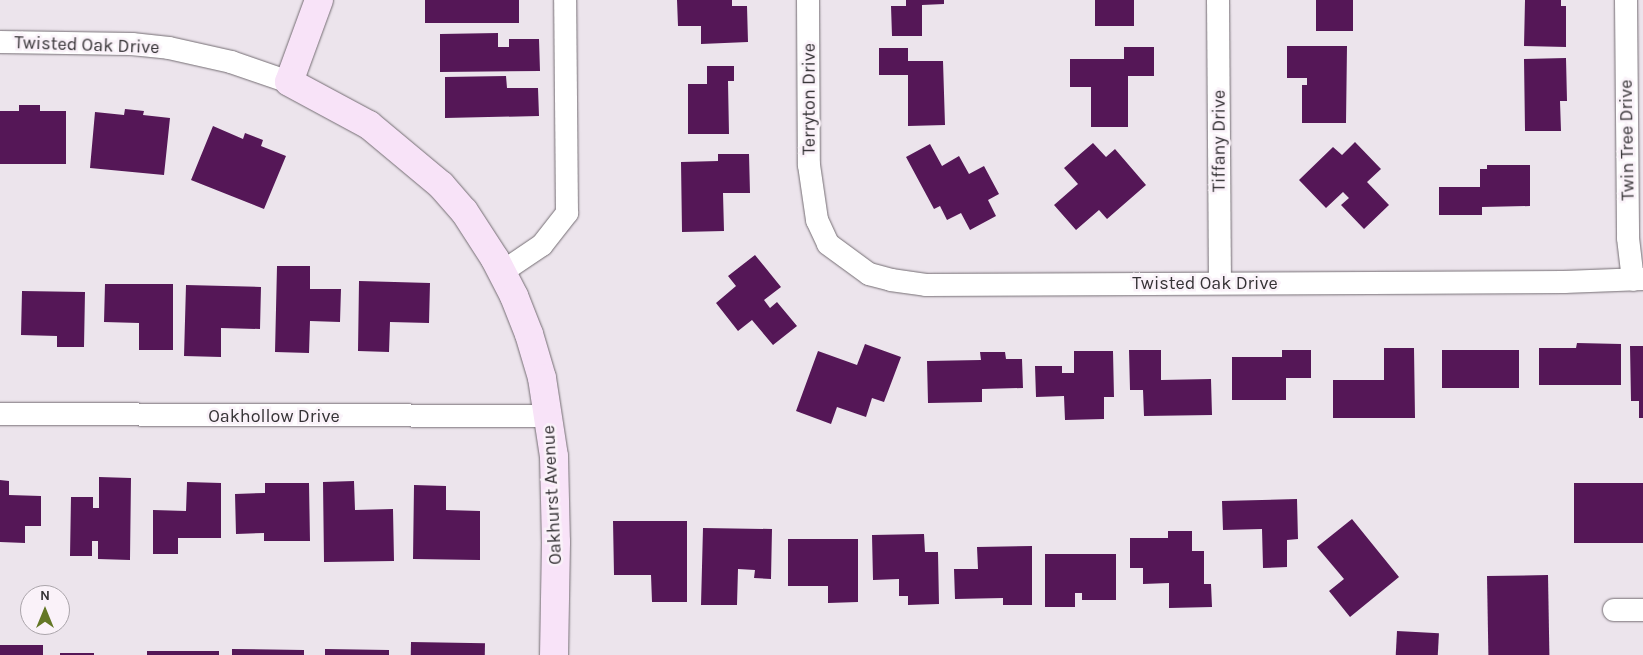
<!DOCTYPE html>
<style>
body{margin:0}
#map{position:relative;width:1643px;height:655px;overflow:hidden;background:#ece4ec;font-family:Karla,sans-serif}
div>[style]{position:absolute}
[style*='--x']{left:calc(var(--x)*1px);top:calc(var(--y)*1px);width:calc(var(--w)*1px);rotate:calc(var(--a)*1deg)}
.building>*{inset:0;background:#551757;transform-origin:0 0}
.roads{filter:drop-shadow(0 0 1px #746d73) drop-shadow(0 0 1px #746d73)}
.street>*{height:22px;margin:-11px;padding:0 11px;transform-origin:11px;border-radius:11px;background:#fff}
.secondary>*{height:28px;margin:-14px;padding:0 14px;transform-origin:14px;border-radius:14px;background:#f8e3f8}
span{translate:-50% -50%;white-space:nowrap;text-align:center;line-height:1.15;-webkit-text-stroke:5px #faf2f9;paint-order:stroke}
.street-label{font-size:18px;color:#353235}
.north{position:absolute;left:20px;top:585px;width:50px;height:50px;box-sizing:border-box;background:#faf2f9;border:1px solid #aba5ab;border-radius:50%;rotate:0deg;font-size:14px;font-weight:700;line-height:20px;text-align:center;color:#353235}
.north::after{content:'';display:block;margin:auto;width:18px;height:22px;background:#647726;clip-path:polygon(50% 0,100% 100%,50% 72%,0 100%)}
</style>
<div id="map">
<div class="building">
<i style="left:425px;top:0;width:94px;height:23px"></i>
<i style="clip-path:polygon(677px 0,732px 0,732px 6px,747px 6px,748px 42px,701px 44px,701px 26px,678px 26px)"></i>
<i style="clip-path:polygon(906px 0,944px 0,944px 4px,922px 5px,922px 36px,892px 36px,891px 6px,906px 6px)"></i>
<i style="left:1095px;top:0;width:39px;height:26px"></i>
<i style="left:1316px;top:0;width:37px;height:31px"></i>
<i style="clip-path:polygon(1525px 0,1561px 0,1561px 6px,1566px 6px,1566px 47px,1524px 46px)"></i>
<i style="clip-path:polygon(498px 33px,498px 47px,509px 47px,509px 39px,539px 39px,540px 71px,440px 72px,440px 34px)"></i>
<i style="clip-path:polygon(1287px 46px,1347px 46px,1346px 123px,1302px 123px,1302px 85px,1307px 85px,1307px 78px,1287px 78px)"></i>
<i style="clip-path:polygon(1124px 47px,1154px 47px,1154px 76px,1128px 76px,1128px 127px,1091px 127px,1091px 87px,1070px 87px,1070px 59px,1124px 59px)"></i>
<i style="clip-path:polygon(879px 48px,908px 48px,908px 61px,943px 61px,945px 125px,908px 126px,908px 75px,879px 75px)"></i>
<i style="clip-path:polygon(1566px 58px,1567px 101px,1560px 101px,1561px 131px,1525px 131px,1524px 59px)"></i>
<i style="clip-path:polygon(707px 66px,734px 66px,734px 81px,728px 81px,729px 134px,688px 134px,688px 84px,707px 84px)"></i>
<i style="clip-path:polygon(506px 76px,507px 88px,538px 88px,539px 116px,445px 118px,445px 77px)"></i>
<i style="clip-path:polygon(19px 105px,40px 105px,40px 111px,66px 111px,66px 164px,0 164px,0 111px,19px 111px)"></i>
<i style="clip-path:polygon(125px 109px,144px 111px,143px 115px,170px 118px,164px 175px,90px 168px,95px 112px,124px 115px)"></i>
<i style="clip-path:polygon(213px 126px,243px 139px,245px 133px,263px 140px,261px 146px,286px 156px,264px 209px,191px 180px)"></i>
<i style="clip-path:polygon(1355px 142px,1381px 169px,1367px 182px,1389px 205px,1364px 229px,1341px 205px,1349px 198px,1343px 192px,1326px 208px,1299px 180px,1333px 147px,1342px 155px)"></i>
<i style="clip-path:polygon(1093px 143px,1106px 157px,1115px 149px,1146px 185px,1107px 219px,1099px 210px,1076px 230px,1054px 205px,1078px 184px,1064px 168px)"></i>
<i style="clip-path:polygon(930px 144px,942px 166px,959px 156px,969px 174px,984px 166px,999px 194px,988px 200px,996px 216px,970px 230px,961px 213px,947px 220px,940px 206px,934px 209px,906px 157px)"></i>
<i style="clip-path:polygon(718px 154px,749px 154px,750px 193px,723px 193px,724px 231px,682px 232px,681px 162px,718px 161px)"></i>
<i style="clip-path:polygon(1487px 165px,1530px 165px,1530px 206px,1482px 207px,1482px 215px,1439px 215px,1439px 187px,1480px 187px,1480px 169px,1487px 169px)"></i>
<i style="clip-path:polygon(755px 255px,781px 287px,764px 300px,770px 308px,777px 302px,797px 326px,773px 345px,752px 320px,738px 331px,716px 303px,736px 286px,728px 276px)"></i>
<i style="clip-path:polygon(277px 266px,310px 266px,310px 289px,341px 289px,340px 322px,310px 321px,309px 353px,275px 352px)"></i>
<i style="clip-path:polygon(359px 281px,430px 283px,429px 323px,390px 322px,389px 352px,358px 351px)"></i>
<i style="clip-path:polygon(105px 284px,173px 284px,173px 350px,139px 350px,139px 323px,104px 322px)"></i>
<i style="clip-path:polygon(186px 285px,261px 287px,260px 329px,221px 328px,221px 357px,184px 356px)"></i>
<i style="clip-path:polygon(22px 291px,85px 292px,84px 347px,57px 347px,57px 336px,21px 335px)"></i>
<i style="clip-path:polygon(1577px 343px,1621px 344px,1621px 385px,1539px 385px,1539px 348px,1576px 348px)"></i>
<i style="clip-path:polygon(865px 344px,901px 357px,884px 402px,872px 398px,866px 417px,837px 407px,831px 424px,796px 411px,818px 351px,857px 365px)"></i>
<i style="clip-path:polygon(1630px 346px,1643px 346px,1643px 418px,1639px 418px,1639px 401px,1631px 401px)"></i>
<i style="clip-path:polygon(1384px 348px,1414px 348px,1415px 418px,1333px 418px,1333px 380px,1384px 380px)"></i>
<i style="clip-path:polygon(1129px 350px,1161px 350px,1161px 380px,1211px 379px,1212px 415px,1144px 416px,1143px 390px,1130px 390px)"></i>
<i style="clip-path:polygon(1282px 350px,1311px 350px,1311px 378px,1286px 378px,1286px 400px,1232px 400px,1232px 357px,1282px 357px)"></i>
<i style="left:1442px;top:350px;width:77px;height:38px"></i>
<i style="clip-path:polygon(1074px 351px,1113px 351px,1114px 397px,1104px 397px,1104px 419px,1065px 420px,1064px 396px,1036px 397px,1035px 366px,1062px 366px,1062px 373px,1074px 373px)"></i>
<i style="clip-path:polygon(980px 352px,1005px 352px,1006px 359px,1022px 359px,1023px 388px,982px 389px,982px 402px,928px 403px,927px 361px,981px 360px)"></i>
<i style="clip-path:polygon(99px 477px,131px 478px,130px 560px,98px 559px,98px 541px,92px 541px,92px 556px,70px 556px,71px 497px,93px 497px,93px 508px,99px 508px)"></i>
<i style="clip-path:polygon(0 480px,9px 481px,9px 495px,41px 496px,41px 526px,25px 526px,25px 543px,0 542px)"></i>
<i style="clip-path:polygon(354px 481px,355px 510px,393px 509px,394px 561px,324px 562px,323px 482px)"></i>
<i style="clip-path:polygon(187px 482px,221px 483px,221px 538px,178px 538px,178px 554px,153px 554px,153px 510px,186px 511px)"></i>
<i style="clip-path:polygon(265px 483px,309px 483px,310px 541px,264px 541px,264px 533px,236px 534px,235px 494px,265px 493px)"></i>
<i style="left:1643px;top:483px;width:60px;height:69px;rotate:90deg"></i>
<i style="clip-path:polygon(414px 485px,446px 486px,446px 510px,480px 511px,480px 560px,413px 559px)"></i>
<i style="clip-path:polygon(1297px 499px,1298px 539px,1287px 540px,1287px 567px,1263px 568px,1262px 529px,1223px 530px,1222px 501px)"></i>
<i style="clip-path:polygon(1352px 519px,1399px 577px,1350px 617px,1329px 591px,1344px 579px,1317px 547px)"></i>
<i style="clip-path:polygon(613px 521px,687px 521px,687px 602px,652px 602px,651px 575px,614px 575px)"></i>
<i style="clip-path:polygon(703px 528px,772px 529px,771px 579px,754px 578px,755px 570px,738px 569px,737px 605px,701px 605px)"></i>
<i style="clip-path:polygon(1168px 531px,1192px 531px,1192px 551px,1204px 551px,1204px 584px,1211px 584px,1212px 607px,1169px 608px,1169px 583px,1143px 584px,1143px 568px,1130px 568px,1130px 538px,1168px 538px)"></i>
<i style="clip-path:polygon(924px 534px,925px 552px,938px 552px,939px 604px,908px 605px,908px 596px,899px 596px,899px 579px,873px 580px,872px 535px)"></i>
<i style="clip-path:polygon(788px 539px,858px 539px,858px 602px,828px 603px,828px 586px,788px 586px)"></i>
<i style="clip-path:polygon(1032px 546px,1032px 605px,1003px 605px,1003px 598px,955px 599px,954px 569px,978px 569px,977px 547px)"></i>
<i style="clip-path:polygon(1045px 554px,1116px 554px,1116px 600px,1082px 600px,1082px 593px,1075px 593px,1075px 607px,1045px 607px)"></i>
<i style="left:1548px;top:575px;width:80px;height:61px;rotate:89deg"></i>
<i style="left:1397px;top:631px;width:42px;height:24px;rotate:3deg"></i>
<i style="left:411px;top:642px;width:74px;height:13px;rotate:1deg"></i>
<i style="left:0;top:645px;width:43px;height:10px"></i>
<i style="clip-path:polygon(232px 649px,304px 650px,304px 655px,232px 655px)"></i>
<i style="clip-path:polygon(325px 649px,389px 650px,389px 655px,325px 655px)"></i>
<i style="left:147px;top:651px;width:72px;height:4px"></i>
<i style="left:60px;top:653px;width:34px;height:2px"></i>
</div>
<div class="roads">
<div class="street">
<i style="--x:808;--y:0;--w:165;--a:89.7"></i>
<i style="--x:809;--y:165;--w:56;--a:81.7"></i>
<i style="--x:817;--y:220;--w:26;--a:65"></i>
<i style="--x:828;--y:244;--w:51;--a:36.2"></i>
<i style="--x:869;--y:274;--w:23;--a:15"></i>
<i style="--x:891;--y:280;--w:35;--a:8"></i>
<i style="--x:926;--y:285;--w:638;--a:-0.27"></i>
<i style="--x:1564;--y:282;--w:79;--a:-2.2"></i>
<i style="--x:1218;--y:0;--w:282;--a:89.6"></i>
<i style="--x:1626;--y:0;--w:238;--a:89.5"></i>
<i style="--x:1628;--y:238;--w:42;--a:83.2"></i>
<i style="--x:0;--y:42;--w:132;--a:0.9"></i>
<i style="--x:132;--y:44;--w:37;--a:6"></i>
<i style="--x:169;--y:48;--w:64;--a:12.7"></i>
<i style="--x:231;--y:62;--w:61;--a:19"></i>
<i style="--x:502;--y:272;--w:48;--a:-34"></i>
<i style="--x:542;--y:245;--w:41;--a:-52"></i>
<i style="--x:567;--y:213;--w:213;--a:-90.5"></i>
<i style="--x:0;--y:414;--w:548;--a:0.21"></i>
<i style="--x:1614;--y:610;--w:29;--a:0"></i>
</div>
<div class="secondary">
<i style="--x:319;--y:0;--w:87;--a:110.1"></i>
<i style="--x:289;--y:82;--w:91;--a:28.3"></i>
<i style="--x:369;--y:125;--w:94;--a:39.8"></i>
<i style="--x:441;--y:185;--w:35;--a:49"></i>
<i style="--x:464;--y:211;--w:57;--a:57.1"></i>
<i style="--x:495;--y:259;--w:42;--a:62.8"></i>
<i style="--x:514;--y:296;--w:41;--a:68.5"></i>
<i style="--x:529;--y:334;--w:46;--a:73.5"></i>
<i style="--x:542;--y:378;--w:79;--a:81.3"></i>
<i style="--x:554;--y:456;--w:86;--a:88.7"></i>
<i style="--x:556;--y:542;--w:113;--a:91"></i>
</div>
</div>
<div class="street-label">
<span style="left:87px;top:45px;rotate:2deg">Twisted Oak Drive</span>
<span style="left:809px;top:99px;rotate:-90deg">Terryton Drive</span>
<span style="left:1627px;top:140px;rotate:-91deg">Twin Tree Drive</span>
<span style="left:1219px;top:141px;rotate:-90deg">Tiffany Drive</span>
<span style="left:1205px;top:283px">Twisted Oak Drive</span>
<span style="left:274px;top:416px">Oakhollow Drive</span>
<span style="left:552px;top:495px;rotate:-93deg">Oakhurst Avenue</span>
</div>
<div class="north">N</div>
</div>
